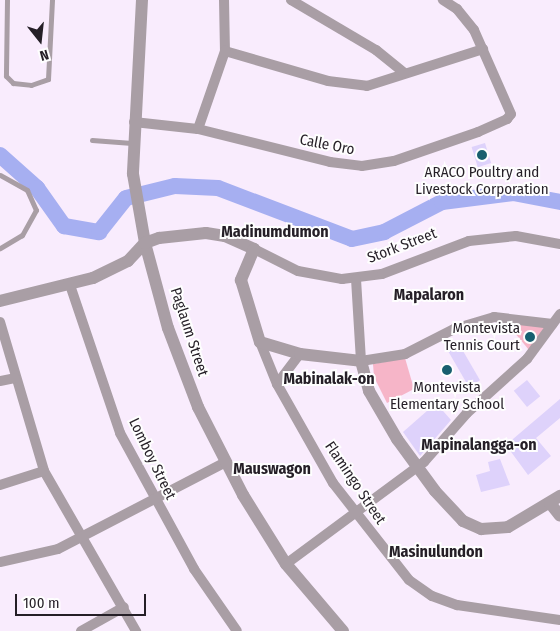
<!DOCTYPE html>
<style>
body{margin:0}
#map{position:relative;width:560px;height:631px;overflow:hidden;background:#f9ecfd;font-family:"Fira Sans Condensed",sans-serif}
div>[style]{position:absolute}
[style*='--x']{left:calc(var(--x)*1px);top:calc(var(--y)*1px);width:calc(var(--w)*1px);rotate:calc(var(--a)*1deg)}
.green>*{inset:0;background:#f6b5c8}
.river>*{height:16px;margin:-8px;padding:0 8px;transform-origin:8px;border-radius:8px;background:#a6aff1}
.building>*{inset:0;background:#ded2fb;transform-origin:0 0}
.service>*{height:5px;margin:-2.5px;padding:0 2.5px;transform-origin:2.5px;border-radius:2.5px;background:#a99ea5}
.minor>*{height:10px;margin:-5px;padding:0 5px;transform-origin:5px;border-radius:5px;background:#a99ea5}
.tertiary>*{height:12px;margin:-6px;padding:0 6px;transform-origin:6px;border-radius:6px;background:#a99ea5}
.dots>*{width:14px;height:14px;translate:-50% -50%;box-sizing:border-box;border:2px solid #fefefe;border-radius:50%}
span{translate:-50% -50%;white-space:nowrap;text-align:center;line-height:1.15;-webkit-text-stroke:4px #fefefe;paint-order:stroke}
.street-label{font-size:15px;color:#251f27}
.poi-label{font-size:15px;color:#251f27}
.right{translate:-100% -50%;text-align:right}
.neighbourhood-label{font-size:16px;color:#251f27;font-weight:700}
.north{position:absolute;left:15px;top:15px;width:50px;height:50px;-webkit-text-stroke:4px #fefefe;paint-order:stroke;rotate:164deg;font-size:14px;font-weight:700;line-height:20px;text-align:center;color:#251f27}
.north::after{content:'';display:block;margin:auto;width:18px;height:22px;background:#251f27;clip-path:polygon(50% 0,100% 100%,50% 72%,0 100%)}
.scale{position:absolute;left:15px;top:594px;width:131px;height:22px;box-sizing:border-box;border:2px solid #251f27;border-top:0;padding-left:6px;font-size:15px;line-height:18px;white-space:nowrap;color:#251f27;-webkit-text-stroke:4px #fefefe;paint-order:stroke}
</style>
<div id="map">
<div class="green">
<i style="clip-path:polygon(500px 315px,553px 324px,529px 350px)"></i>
<i style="clip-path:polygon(405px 358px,414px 389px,387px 403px,374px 377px,373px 364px)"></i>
</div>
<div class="river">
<i style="--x:0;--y:155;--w:50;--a:41.7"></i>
<i style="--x:37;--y:188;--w:47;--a:54.6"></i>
<i style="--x:64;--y:226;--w:36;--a:10"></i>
<i style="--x:99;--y:232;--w:43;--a:-51.5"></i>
<i style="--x:126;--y:198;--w:50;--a:-13.8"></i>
<i style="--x:175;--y:186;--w:43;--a:2.7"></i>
<i style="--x:218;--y:188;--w:143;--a:20.8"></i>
<i style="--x:352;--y:239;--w:33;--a:-12"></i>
<i style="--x:384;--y:232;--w:65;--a:-27.3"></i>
<i style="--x:442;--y:202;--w:72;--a:-7.2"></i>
<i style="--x:513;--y:193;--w:48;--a:10.8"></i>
</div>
<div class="building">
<i style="left:485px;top:143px;width:21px;height:14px;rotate:73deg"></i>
<i style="left:459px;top:344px;width:42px;height:13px;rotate:60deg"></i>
<i style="left:527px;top:380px;width:21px;height:17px;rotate:51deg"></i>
<i style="clip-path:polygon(560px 399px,560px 418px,536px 438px,551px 456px,528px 475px,506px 445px)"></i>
<i style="clip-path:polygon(436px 403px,451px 420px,420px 456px,403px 432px)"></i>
<i style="clip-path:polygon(500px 459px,510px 485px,481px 492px,476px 475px,490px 471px,488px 462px)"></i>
</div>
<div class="service">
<i style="--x:7;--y:0;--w:76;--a:90.8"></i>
<i style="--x:6;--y:76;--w:10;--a:45"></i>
<i style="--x:13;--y:83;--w:18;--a:6"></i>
<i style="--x:31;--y:85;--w:18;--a:-19"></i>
<i style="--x:48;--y:79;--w:79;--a:-87.1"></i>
<i style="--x:92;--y:140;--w:40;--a:4.3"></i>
<i style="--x:0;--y:175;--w:31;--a:29"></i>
<i style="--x:27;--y:190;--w:22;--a:66"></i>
<i style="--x:36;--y:210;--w:29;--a:119"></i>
<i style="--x:22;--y:235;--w:26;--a:149"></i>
</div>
<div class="minor">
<i style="--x:224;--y:0;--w:51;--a:88.9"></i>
<i style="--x:225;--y:51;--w:107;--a:16.2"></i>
<i style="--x:328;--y:81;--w:39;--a:7"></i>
<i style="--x:367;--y:86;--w:122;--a:-17.7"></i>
<i style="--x:291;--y:0;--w:99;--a:30.5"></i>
<i style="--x:376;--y:50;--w:36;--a:39"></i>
<i style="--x:134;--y:122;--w:64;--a:6.2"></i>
<i style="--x:198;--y:129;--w:136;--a:14"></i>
<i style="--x:330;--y:162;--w:32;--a:7"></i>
<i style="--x:362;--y:166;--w:32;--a:-9"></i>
<i style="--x:394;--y:161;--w:89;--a:-19"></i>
<i style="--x:478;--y:132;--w:32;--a:-24"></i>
<i style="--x:507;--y:119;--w:6;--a:-51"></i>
<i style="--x:511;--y:114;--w:92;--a:-113.8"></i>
<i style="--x:474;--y:30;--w:27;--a:-129"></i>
<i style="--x:457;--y:9;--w:17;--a:-147"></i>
<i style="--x:198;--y:129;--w:83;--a:-70.9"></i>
<i style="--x:254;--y:249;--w:49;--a:26.6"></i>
<i style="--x:298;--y:271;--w:45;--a:10.3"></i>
<i style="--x:342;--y:279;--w:40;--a:-7.1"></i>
<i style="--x:382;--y:274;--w:93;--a:-20.8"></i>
<i style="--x:469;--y:241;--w:47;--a:-6.1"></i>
<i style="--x:516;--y:236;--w:45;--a:10.3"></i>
<i style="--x:356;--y:279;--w:82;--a:86.5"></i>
<i style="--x:361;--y:361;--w:45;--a:-9"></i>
<i style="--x:405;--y:354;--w:55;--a:-27"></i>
<i style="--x:454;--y:329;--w:42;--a:-16.7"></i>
<i style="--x:494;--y:317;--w:59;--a:6.8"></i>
<i style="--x:70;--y:285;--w:156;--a:71.3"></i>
<i style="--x:120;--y:433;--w:155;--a:61.4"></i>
<i style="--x:194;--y:569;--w:75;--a:55.3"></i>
<i style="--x:0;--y:322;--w:155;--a:73.5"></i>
<i style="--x:44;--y:471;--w:185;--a:60.1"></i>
<i style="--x:260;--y:342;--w:45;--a:68"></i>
<i style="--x:277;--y:384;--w:114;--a:60.5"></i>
<i style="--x:333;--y:483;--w:123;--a:51.9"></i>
<i style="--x:409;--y:580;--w:28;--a:35"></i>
<i style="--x:432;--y:596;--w:27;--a:20"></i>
<i style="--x:457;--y:605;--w:104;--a:8.3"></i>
<i style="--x:0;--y:381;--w:15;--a:-11"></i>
<i style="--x:277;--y:384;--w:38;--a:-53"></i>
<i style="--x:0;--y:485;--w:46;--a:-17.7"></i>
<i style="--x:0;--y:562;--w:59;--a:-12.6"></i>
<i style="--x:58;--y:549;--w:189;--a:-27.4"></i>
<i style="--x:286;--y:564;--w:172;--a:-36.5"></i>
<i style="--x:424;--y:462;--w:65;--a:-48.7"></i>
<i style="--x:467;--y:413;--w:81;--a:-42"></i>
<i style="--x:527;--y:359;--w:56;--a:-53.7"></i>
<i style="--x:81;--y:631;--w:49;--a:-29.2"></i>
</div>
<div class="tertiary">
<i style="--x:142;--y:0;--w:174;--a:93"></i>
<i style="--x:133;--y:174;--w:70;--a:80.1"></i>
<i style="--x:145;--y:243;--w:88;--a:74.9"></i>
<i style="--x:168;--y:328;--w:85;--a:69.2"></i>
<i style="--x:198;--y:407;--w:99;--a:62.9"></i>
<i style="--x:243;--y:495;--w:81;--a:58.1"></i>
<i style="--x:286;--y:564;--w:88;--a:49.6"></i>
<i style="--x:0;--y:301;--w:96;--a:-13.9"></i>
<i style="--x:93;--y:278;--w:39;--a:-26"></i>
<i style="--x:128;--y:261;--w:25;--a:-47"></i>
<i style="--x:145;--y:243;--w:15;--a:-20"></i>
<i style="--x:159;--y:238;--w:47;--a:-6.1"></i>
<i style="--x:206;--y:233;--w:19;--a:9"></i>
<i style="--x:225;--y:236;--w:32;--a:24"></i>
<i style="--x:254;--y:249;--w:34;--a:113"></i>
<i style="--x:241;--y:280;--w:65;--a:73"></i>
<i style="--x:260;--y:342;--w:42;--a:16.7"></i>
<i style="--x:300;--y:354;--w:61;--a:6.5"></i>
<i style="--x:361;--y:361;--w:31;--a:75"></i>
<i style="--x:369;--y:391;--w:56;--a:59.7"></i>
<i style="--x:397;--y:439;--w:64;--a:53.8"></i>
<i style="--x:435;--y:491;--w:41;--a:47"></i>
<i style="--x:463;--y:521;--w:20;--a:24"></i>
<i style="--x:481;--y:529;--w:27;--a:-4"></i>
<i style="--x:508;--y:527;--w:61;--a:-30.8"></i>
<i style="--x:550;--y:503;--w:16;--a:52"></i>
</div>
<div class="dots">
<i style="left:482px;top:155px;background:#185f6f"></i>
<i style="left:530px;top:337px;background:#185f6f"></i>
<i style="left:447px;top:370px;background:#185f6f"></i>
</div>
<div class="street-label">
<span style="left:327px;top:145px;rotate:11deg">Calle Oro</span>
<span style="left:402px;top:246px;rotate:-21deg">Stork Street</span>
<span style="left:189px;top:332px;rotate:72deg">Paglaum Street</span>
<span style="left:152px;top:459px;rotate:64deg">Lomboy Street</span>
<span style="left:355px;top:483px;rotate:56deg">Flamingo Street</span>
</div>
<div class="poi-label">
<span style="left:482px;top:181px">ARACO Poultry and<br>Livestock Corporation</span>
<span class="right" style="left:520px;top:337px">Montevista<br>Tennis Court</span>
<span style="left:447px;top:396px">Montevista<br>Elementary School</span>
</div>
<div class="neighbourhood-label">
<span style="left:275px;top:232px">Madinumdumon</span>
<span style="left:429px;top:295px">Mapalaron</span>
<span style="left:329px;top:379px">Mabinalak-on</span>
<span style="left:479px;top:445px">Mapinalangga-on</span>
<span style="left:272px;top:469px">Mauswagon</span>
<span style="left:436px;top:552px">Masinulundon</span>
</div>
<div class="north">N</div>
<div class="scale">100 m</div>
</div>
